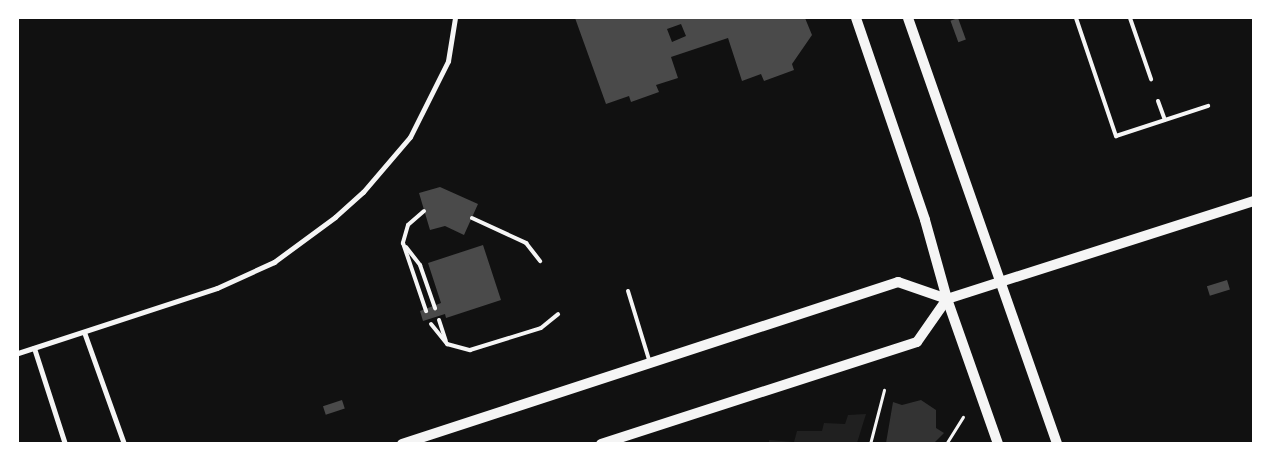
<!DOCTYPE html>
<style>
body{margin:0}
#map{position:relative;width:1271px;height:461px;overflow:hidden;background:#111;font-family:"DM Sans",sans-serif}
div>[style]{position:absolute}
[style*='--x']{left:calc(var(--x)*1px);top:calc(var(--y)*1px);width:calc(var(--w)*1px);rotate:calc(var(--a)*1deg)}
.green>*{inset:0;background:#202020}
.water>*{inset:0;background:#333}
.building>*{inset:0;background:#4a4a4a;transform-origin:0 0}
.path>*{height:3px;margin:-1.5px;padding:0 1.5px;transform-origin:1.5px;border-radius:1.5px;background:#f5f5f5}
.service>*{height:4px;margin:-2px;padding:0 2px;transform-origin:2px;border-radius:2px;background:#f5f5f5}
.minor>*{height:5px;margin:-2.5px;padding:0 2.5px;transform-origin:2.5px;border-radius:2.5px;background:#f5f5f5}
.secondary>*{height:10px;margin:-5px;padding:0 5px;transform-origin:5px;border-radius:5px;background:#f5f5f5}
span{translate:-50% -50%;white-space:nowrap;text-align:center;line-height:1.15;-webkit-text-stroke:4px #fff;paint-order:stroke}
.frame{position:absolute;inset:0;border:19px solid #fff;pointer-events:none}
</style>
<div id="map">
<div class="green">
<i style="clip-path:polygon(866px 414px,857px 443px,769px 443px,769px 440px,794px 442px,797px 431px,822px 431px,824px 423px,845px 424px,848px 415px)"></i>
</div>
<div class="water">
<i style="clip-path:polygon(921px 400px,936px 410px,936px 428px,944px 433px,934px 443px,886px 443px,893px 402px,902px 405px)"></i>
</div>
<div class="building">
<i style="clip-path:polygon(evenodd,575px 18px,805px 18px,812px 35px,792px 64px,794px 70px,764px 81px,761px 74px,742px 81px,728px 38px,671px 57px,678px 78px,656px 85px,659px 92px,631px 102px,629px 96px,606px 104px,575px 18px,681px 24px,686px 36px,672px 42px,667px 29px,681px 24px)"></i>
<i style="left:958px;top:18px;width:23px;height:8px;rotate:70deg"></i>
<i style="clip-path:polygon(440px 187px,478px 204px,464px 235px,445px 226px,430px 230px,419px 193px)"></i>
<i style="clip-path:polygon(483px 245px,501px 300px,446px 318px,445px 314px,423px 321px,420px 311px,441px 303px,428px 263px)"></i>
<i style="left:1227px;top:280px;width:10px;height:21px;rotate:73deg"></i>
<i style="left:342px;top:400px;width:9px;height:20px;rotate:72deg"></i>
</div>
<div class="path">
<i style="--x:870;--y:444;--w:56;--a:-75.5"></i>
<i style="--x:946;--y:444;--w:32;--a:-58"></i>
</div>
<div class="service">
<i style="--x:1076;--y:18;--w:125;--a:71.3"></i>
<i style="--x:1116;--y:136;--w:97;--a:-18.1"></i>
<i style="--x:1130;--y:18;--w:65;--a:71"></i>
<i style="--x:1158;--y:101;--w:20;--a:70"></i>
<i style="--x:424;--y:211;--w:21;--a:139"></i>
<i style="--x:408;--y:225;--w:19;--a:106"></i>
<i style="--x:403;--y:243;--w:72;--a:71.3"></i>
<i style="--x:472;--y:218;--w:60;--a:24.8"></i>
<i style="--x:526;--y:243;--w:23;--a:52"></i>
<i style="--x:406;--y:247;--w:23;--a:52"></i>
<i style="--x:420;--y:265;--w:46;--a:70.8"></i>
<i style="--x:628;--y:291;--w:75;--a:73"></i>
<i style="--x:439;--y:320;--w:22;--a:72"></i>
<i style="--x:431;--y:324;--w:26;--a:51"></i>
<i style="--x:447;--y:344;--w:24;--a:15"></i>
<i style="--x:470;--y:350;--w:74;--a:-17.2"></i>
<i style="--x:541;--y:328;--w:22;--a:-39"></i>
</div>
<div class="minor">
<i style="--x:84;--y:332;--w:119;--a:70.3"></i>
<i style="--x:34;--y:348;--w:101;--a:72.1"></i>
<i style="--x:18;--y:353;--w:209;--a:-18.1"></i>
<i style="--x:217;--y:288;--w:63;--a:-24.5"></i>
<i style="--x:274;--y:262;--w:76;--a:-36.4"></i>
<i style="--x:335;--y:217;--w:38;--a:-42"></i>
<i style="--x:363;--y:192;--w:72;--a:-49.5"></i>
<i style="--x:410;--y:137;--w:85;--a:-63.4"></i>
<i style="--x:448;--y:61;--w:44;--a:-80.8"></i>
</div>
<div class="secondary">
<i style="--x:856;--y:18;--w:213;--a:71.1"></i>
<i style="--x:925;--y:220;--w:82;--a:74.4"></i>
<i style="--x:947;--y:299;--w:154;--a:70.6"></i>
<i style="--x:908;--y:18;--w:451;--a:70.7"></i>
<i style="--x:402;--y:444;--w:522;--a:-18.09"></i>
<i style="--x:898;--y:282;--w:52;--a:19.1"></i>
<i style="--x:601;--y:444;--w:332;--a:-17.9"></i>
<i style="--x:917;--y:342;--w:52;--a:-55.1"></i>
<i style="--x:947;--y:299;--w:322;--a:-17.7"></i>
</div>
<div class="frame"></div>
</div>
